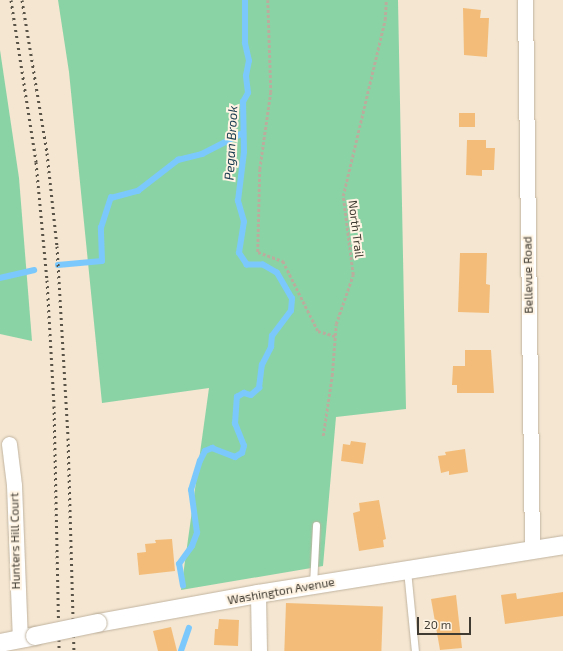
<!DOCTYPE html>
<style>
body{margin:0}
#map{position:relative;width:563px;height:651px;overflow:hidden;background:#f4e6d1;font-family:"Exo 2",sans-serif}
div>[style]{position:absolute}
[style*='--x']{left:calc(var(--x)*1px);top:calc(var(--y)*1px);width:calc(var(--w)*1px);rotate:calc(var(--a)*1deg)}
.green>*{inset:0;background:#8ad3a5}
.stream>*{height:5.5px;margin:-2.75px;padding:0 2.75px;transform-origin:2.75px;border-radius:2.75px;background:#7bc9fc}
.building>*{inset:0;background:#f3bd79;transform-origin:0 0}
.path>*{height:2.5px;margin-top:-1.25px;transform-origin:0;background:repeating-linear-gradient(90deg,#b9ae9d 0 3px,transparent 0 5px)}
.roads{filter:drop-shadow(0 0 1px #c1b4a0) drop-shadow(0 0 1px #c1b4a0)}
.service>*{height:7px;margin:-3.5px;padding:0 3.5px;transform-origin:3.5px;border-radius:3.5px;background:#fff}
.minor>*{height:15px;margin:-7.5px;padding:0 7.5px;transform-origin:7.5px;border-radius:7.5px;background:#fff}
.tertiary>*{height:18px;margin:-9px;padding:0 9px;transform-origin:9px;border-radius:9px;background:#fff}
.rail>*{height:3px;margin-top:-1.5px;transform-origin:0;background:repeating-linear-gradient(90deg,#595348 0 2px,transparent 0 6px)}
.bridges{filter:drop-shadow(0 0 1px #c1b4a0) drop-shadow(0 0 1px #c1b4a0)}
.tertiary-bridge>*{height:18px;margin:-9px;padding:0 9px;transform-origin:9px;border-radius:9px;background:#fff}
span{translate:-50% -50%;white-space:nowrap;text-align:center;line-height:1.15;-webkit-text-stroke:4px #fff4e3;paint-order:stroke}
.street-label{font-size:12px;color:#403b32}
.water-label{font-size:13px;color:#1a3c51;font-style:italic}
.scale{position:absolute;left:417px;top:617px;width:54px;height:18px;box-sizing:border-box;border:2px solid #403b32;border-top:0;padding-left:5px;font-size:12px;line-height:14px;white-space:nowrap;color:#403b32;-webkit-text-stroke:3px #fff4e3;paint-order:stroke}
</style>
<div id="map">
<div class="green">
<i style="clip-path:polygon(58px 0,398px 0,406px 409px,336px 417px,323px 566px,181px 590px,209px 388px,102px 403px,69px 72px)"></i>
<i style="clip-path:polygon(0 50px,19px 178px,32px 341px,0 334px)"></i>
</div>
<div class="stream">
<i style="--x:58;--y:265;--w:44;--a:-5.2"></i>
<i style="--x:102;--y:261;--w:33;--a:-92"></i>
<i style="--x:101;--y:228;--w:32;--a:-72"></i>
<i style="--x:111;--y:198;--w:28;--a:-15"></i>
<i style="--x:138;--y:191;--w:51;--a:-37.8"></i>
<i style="--x:178;--y:160;--w:25;--a:-14"></i>
<i style="--x:202;--y:154;--w:46;--a:-27.1"></i>
<i style="--x:0;--y:278;--w:35;--a:-13"></i>
<i style="--x:183;--y:586;--w:22;--a:-100"></i>
<i style="--x:179;--y:564;--w:22;--a:-54"></i>
<i style="--x:192;--y:546;--w:14;--a:-69"></i>
<i style="--x:197;--y:533;--w:43;--a:-97.9"></i>
<i style="--x:191;--y:490;--w:30;--a:-73"></i>
<i style="--x:200;--y:461;--w:11;--a:-63"></i>
<i style="--x:205;--y:451;--w:8;--a:-23"></i>
<i style="--x:212;--y:448;--w:25;--a:21"></i>
<i style="--x:235;--y:457;--w:8;--a:-30"></i>
<i style="--x:242;--y:453;--w:7;--a:-74"></i>
<i style="--x:244;--y:446;--w:24;--a:-112"></i>
<i style="--x:235;--y:424;--w:27;--a:-86"></i>
<i style="--x:237;--y:397;--w:8;--a:-30"></i>
<i style="--x:244;--y:393;--w:7;--a:16"></i>
<i style="--x:251;--y:395;--w:11;--a:-41"></i>
<i style="--x:259;--y:388;--w:23;--a:-83"></i>
<i style="--x:262;--y:365;--w:20;--a:-63"></i>
<i style="--x:271;--y:347;--w:11;--a:-85"></i>
<i style="--x:272;--y:336;--w:31;--a:-53"></i>
<i style="--x:291;--y:311;--w:12;--a:-85"></i>
<i style="--x:292;--y:299;--w:30;--a:-120"></i>
<i style="--x:277;--y:273;--w:16;--a:-150"></i>
<i style="--x:263;--y:265;--w:16;--a:180"></i>
<i style="--x:247;--y:265;--w:14;--a:-124"></i>
<i style="--x:239;--y:253;--w:31;--a:-81"></i>
<i style="--x:244;--y:222;--w:22;--a:-106"></i>
<i style="--x:238;--y:201;--w:49;--a:-83"></i>
<i style="--x:244;--y:152;--w:50;--a:-91.1"></i>
<i style="--x:243;--y:102;--w:10;--a:-61"></i>
<i style="--x:248;--y:93;--w:17;--a:-97"></i>
<i style="--x:246;--y:76;--w:15;--a:-79"></i>
<i style="--x:249;--y:61;--w:18;--a:-103"></i>
<i style="--x:245;--y:43;--w:43;--a:-90"></i>
<i style="--x:181;--y:651;--w:24;--a:-71"></i>
</div>
<div class="building">
<i style="clip-path:polygon(463px 8px,481px 10px,480px 18px,489px 18px,487px 57px,464px 55px)"></i>
<i style="left:459px;top:113px;width:16px;height:14px"></i>
<i style="clip-path:polygon(467px 140px,486px 140px,486px 148px,495px 148px,494px 170px,482px 170px,482px 176px,466px 175px)"></i>
<i style="clip-path:polygon(460px 253px,487px 253px,486px 284px,490px 285px,489px 313px,458px 312px)"></i>
<i style="clip-path:polygon(465px 350px,491px 350px,494px 393px,457px 393px,457px 385px,452px 385px,453px 366px,465px 366px)"></i>
<i style="clip-path:polygon(351px 441px,366px 443px,363px 464px,341px 461px,343px 444px,350px 445px)"></i>
<i style="clip-path:polygon(465px 449px,468px 472px,449px 475px,449px 471px,441px 473px,438px 456px,446px 455px,445px 452px)"></i>
<i style="clip-path:polygon(379px 500px,386px 539px,383px 540px,384px 547px,359px 551px,353px 513px,360px 511px,359px 503px)"></i>
<i style="clip-path:polygon(172px 539px,175px 571px,139px 575px,137px 553px,146px 552px,145px 544px,156px 543px,155px 540px)"></i>
<i style="clip-path:polygon(563px 592px,563px 616px,505px 624px,501px 595px,516px 593px,517px 599px)"></i>
<i style="clip-path:polygon(456px 595px,462px 648px,440px 650px,431px 599px)"></i>
<i style="left:286px;top:603px;width:97px;height:48px;rotate:2deg"></i>
<i style="clip-path:polygon(219px 619px,239px 620px,238px 646px,214px 645px,215px 629px,218px 629px)"></i>
<i style="clip-path:polygon(171px 627px,177px 651px,158px 651px,153px 631px)"></i>
</div>
<div class="path">
<i style="--x:268;--y:0;--w:92;--a:88.1"></i>
<i style="--x:271;--y:92;--w:78;--a:98.1"></i>
<i style="--x:260;--y:169;--w:83;--a:91.4"></i>
<i style="--x:258;--y:252;--w:27;--a:20"></i>
<i style="--x:283;--y:261;--w:78;--a:63.4"></i>
<i style="--x:318;--y:331;--w:18;--a:16"></i>
<i style="--x:323;--y:436;--w:61;--a:-81.5"></i>
<i style="--x:332;--y:376;--w:52;--a:-85.6"></i>
<i style="--x:336;--y:324;--w:52;--a:-70.9"></i>
<i style="--x:353;--y:275;--w:80;--a:-97.2"></i>
<i style="--x:343;--y:196;--w:181;--a:-76.6"></i>
<i style="--x:385;--y:20;--w:20;--a:-87"></i>
</div>
<div class="roads">
<div class="service">
<i style="--x:407;--y:570;--w:81;--a:84.4"></i>
<i style="--x:313;--y:585;--w:60;--a:-87.1"></i>
</div>
<div class="minor">
<i style="--x:525;--y:0;--w:549;--a:89.27"></i>
<i style="--x:9;--y:444;--w:41;--a:83"></i>
<i style="--x:14;--y:485;--w:154;--a:87.8"></i>
<i style="--x:258;--y:594;--w:57;--a:89"></i>
</div>
<div class="tertiary">
<i style="--x:98;--y:623;--w:163;--a:-10.3"></i>
<i style="--x:258;--y:594;--w:309;--a:-9.1"></i>
<i style="--x:0;--y:643;--w:36;--a:-11"></i>
</div>
</div>
<div class="rail">
<i style="--x:11;--y:0;--w:164;--a:81.2"></i>
<i style="--x:36;--y:162;--w:119;--a:84.7"></i>
<i style="--x:47;--y:280;--w:126;--a:86.8"></i>
<i style="--x:54;--y:406;--w:245;--a:88.8"></i>
<i style="--x:22;--y:0;--w:155;--a:80.7"></i>
<i style="--x:47;--y:153;--w:94;--a:83.9"></i>
<i style="--x:57;--y:246;--w:192;--a:86.7"></i>
<i style="--x:68;--y:438;--w:213;--a:88.4"></i>
</div>
<div class="bridges">
<div class="tertiary-bridge">
<i style="--x:35;--y:636;--w:64;--a:-11.7"></i>
</div>
</div>
<div class="street-label">
<span style="left:356px;top:229px;rotate:83deg">North Trail</span>
<span style="left:528px;top:275px;rotate:-91deg">Bellevue Road</span>
<span style="left:15px;top:541px;rotate:-91deg">Hunters Hill Court</span>
<span style="left:281px;top:591px;rotate:-10deg">Washington Avenue</span>
</div>
<div class="water-label">
<span style="left:231px;top:143px;rotate:-87deg">Pegan Brook</span>
</div>
<div class="scale">20 m</div>
</div>
